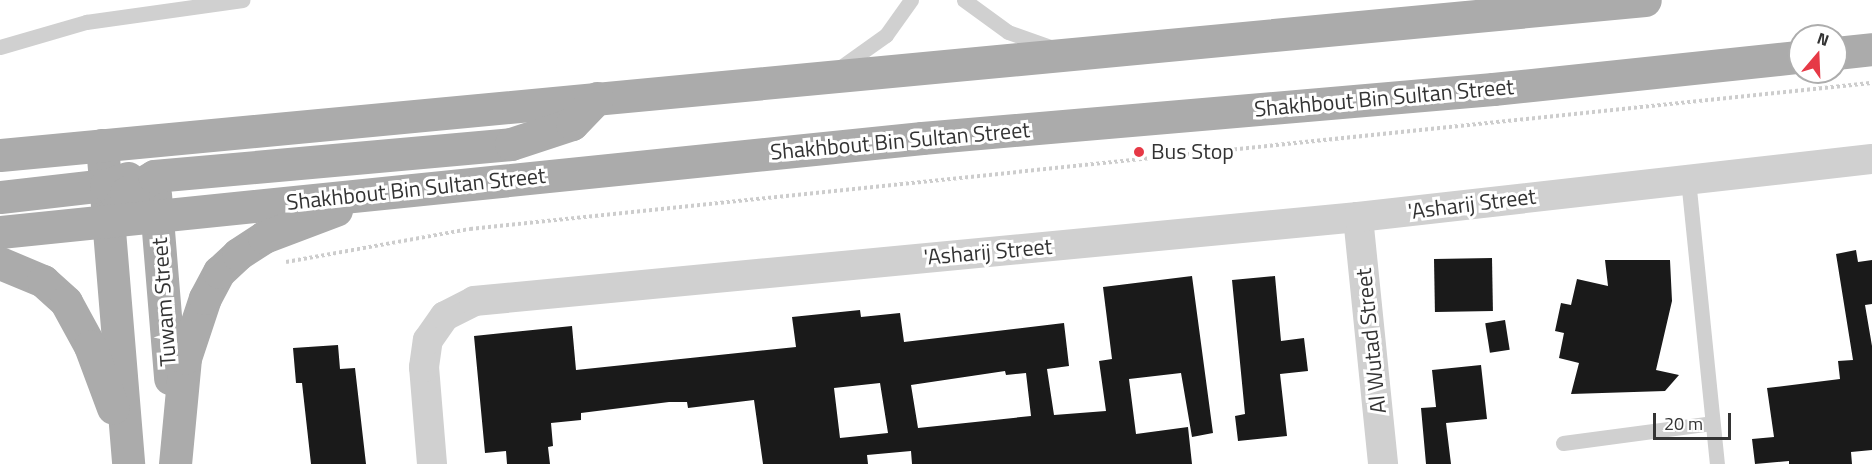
<!DOCTYPE html>
<style>
body{margin:0}
#map{position:relative;width:1872px;height:464px;overflow:hidden;background:#fff;font-family:"Titillium Web",sans-serif}
div>[style]{position:absolute}
[style*='--x']{left:calc(var(--x)*1px);top:calc(var(--y)*1px);width:calc(var(--w)*1px);rotate:calc(var(--a)*1deg)}
.building>*{inset:0;background:#1a1a1a;transform-origin:0 0}
.path>*{height:4px;margin-top:-2px;transform-origin:0;background:repeating-linear-gradient(90deg,#cdcdcd 0 3px,transparent 0 6px)}
.lane>*{height:15px;margin:-7.5px;padding:0 7.5px;transform-origin:7.5px;border-radius:7.5px;background:#d0d0d0}
.street>*{height:30px;margin:-15px;padding:0 15px;transform-origin:15px;border-radius:15px;background:#d0d0d0}
.primary>*{height:33px;margin:-16.5px;padding:0 16.5px;transform-origin:16.5px;border-radius:16.5px;background:#ababab}
.dots>*{width:16px;height:16px;translate:-50% -50%;box-sizing:border-box;border:3px solid #fff;border-radius:50%}
span{translate:-50% -50%;white-space:nowrap;text-align:center;line-height:1.15;-webkit-text-stroke:6px #fff;paint-order:stroke}
.street-label{font-size:22px;color:#333}
.poi-label{font-size:22px;color:#333}
.left{translate:0 -50%;text-align:left}
.north{position:absolute;left:1788px;top:24px;width:60px;height:60px;box-sizing:border-box;background:#fff;border:2px solid #adadad;border-radius:50%;rotate:19deg;font-size:16px;font-weight:700;line-height:24px;text-align:center;color:#333}
.north::after{content:'';display:block;margin:auto;width:21px;height:27px;background:#e63946;clip-path:polygon(50% 0,100% 100%,50% 72%,0 100%)}
.scale{position:absolute;left:1653px;top:413px;width:78px;height:27px;box-sizing:border-box;border:3px solid #333;border-top:0;padding-left:8px;font-size:18px;line-height:21px;white-space:nowrap;color:#333;-webkit-text-stroke:4px #fff;paint-order:stroke}
</style>
<div id="map">
<div class="building">
<i style="clip-path:polygon(1856px 250px,1858px 262px,1872px 260px,1872px 304px,1865px 305px,1872px 346px,1872px 450px,1851px 452px,1852px 464px,1789px 464px,1789px 461px,1755px 464px,1752px 439px,1774px 437px,1767px 388px,1840px 379px,1838px 361px,1853px 360px,1836px 254px)"></i>
<i style="left:1492px;top:258px;width:53px;height:58px;rotate:89deg"></i>
<i style="clip-path:polygon(1605px 260px,1670px 260px,1672px 301px,1656px 370px,1679px 375px,1665px 391px,1571px 394px,1579px 363px,1559px 358px,1564px 333px,1555px 331px,1561px 303px,1571px 305px,1577px 279px,1608px 286px)"></i>
<i style="clip-path:polygon(evenodd,1192px 276px,1213px 433px,1192px 437px,1181px 373px,1129px 379px,1136px 434px,1188px 427px,1192px 464px,912px 464px,911px 451px,867px 455px,868px 464px,763px 464px,754px 400px,688px 408px,687px 402px,669px 402px,581px 413px,581px 420px,551px 423px,553px 446px,548px 447px,550px 464px,507px 464px,506px 451px,485px 453px,474px 336px,572px 326px,576px 370px,796px 347px,792px 317px,860px 310px,861px 317px,900px 313px,904px 342px,1064px 323px,1069px 366px,1047px 369px,1054px 415px,1106px 411px,1099px 361px,1112px 359px,1103px 287px,1192px 276px,1005px 371px,1006px 375px,1026px 373px,1031px 416px,918px 428px,911px 385px,1005px 371px,1192px 276px,880px 383px,888px 433px,840px 438px,834px 388px,880px 383px)"></i>
<i style="clip-path:polygon(1275px 276px,1281px 341px,1304px 338px,1308px 371px,1280px 374px,1287px 436px,1238px 441px,1235px 416px,1245px 414px,1232px 280px)"></i>
<i style="left:1505px;top:320px;width:30px;height:20px;rotate:81deg"></i>
<i style="clip-path:polygon(338px 345px,340px 369px,355px 368px,366px 464px,311px 464px,302px 383px,296px 383px,293px 348px)"></i>
<i style="clip-path:polygon(1481px 365px,1487px 419px,1446px 423px,1451px 464px,1426px 464px,1421px 408px,1436px 407px,1432px 370px)"></i>
</div>
<div class="path">
<i style="--x:286;--y:262;--w:187;--a:-10.2"></i>
<i style="--x:470;--y:229;--w:1410;--a:-5.95"></i>
</div>
<div class="lane">
<i style="--x:964;--y:0;--w:54;--a:36"></i>
<i style="--x:1008;--y:32;--w:45;--a:19.7"></i>
<i style="--x:0;--y:47;--w:90;--a:-16.2"></i>
<i style="--x:86;--y:22;--w:158;--a:-8"></i>
<i style="--x:841;--y:67;--w:55;--a:-35.4"></i>
<i style="--x:886;--y:35;--w:43;--a:-54.5"></i>
<i style="--x:1688;--y:179;--w:286;--a:84.2"></i>
<i style="--x:1563;--y:443;--w:150;--a:-7.6"></i>
</div>
<div class="street">
<i style="--x:1358;--y:217;--w:248;--a:84.2"></i>
<i style="--x:432;--y:464;--w:97;--a:-94.7"></i>
<i style="--x:424;--y:367;--w:27;--a:-82"></i>
<i style="--x:428;--y:340;--w:29;--a:-55"></i>
<i style="--x:445;--y:316;--w:33;--a:-27"></i>
<i style="--x:474;--y:301;--w:888;--a:-5.43"></i>
<i style="--x:1358;--y:217;--w:517;--a:-6.44"></i>
</div>
<div class="primary">
<i style="--x:1836;--y:53;--w:36;--a:-6"></i>
<i style="--x:102;--y:145;--w:320;--a:85.3"></i>
<i style="--x:0;--y:155;--w:1652;--a:-5.38"></i>
<i style="--x:155;--y:194;--w:185;--a:85.3"></i>
<i style="--x:0;--y:197;--w:107;--a:-6.5"></i>
<i style="--x:106;--y:185;--w:23;--a:-18"></i>
<i style="--x:111;--y:221;--w:32;--a:-62"></i>
<i style="--x:126;--y:193;--w:33;--a:-31"></i>
<i style="--x:154;--y:176;--w:358;--a:-5.1"></i>
<i style="--x:511;--y:144;--w:64;--a:-18.2"></i>
<i style="--x:572;--y:124;--w:36;--a:-46"></i>
<i style="--x:0;--y:232;--w:927;--a:-5.82"></i>
<i style="--x:922;--y:138;--w:573;--a:-4.9"></i>
<i style="--x:1493;--y:89;--w:309;--a:-6"></i>
<i style="--x:0;--y:263;--w:47;--a:22.7"></i>
<i style="--x:43;--y:281;--w:31;--a:42"></i>
<i style="--x:66;--y:302;--w:50;--a:61.4"></i>
<i style="--x:90;--y:346;--w:66;--a:69.6"></i>
<i style="--x:175;--y:464;--w:106;--a:-84.6"></i>
<i style="--x:185;--y:358;--w:63;--a:-71.6"></i>
<i style="--x:205;--y:298;--w:30;--a:-62"></i>
<i style="--x:219;--y:272;--w:26;--a:-43"></i>
<i style="--x:238;--y:254;--w:31;--a:-33"></i>
<i style="--x:264;--y:237;--w:77;--a:-20.6"></i>
</div>
<div class="dots">
<i style="left:1139px;top:152px;background:#e63946"></i>
</div>
<div class="street-label">
<span style="left:1384px;top:98px;rotate:-5deg">Shakhbout Bin Sultan Street</span>
<span style="left:900px;top:141px;rotate:-5deg">Shakhbout Bin Sultan Street</span>
<span style="left:416px;top:189px;rotate:-6deg">Shakhbout Bin Sultan Street</span>
<span style="left:1472px;top:204px;rotate:-7deg">'Asharij Street</span>
<span style="left:988px;top:252px;rotate:-5deg">'Asharij Street</span>
<span style="left:164px;top:302px;rotate:-94deg">Tuwam Street</span>
<span style="left:1371px;top:341px;rotate:-96deg">Al Wutad Street</span>
</div>
<div class="poi-label">
<span class="left" style="left:1151px;top:152px">Bus Stop</span>
</div>
<div class="north">N</div>
<div class="scale">20 m</div>
</div>
